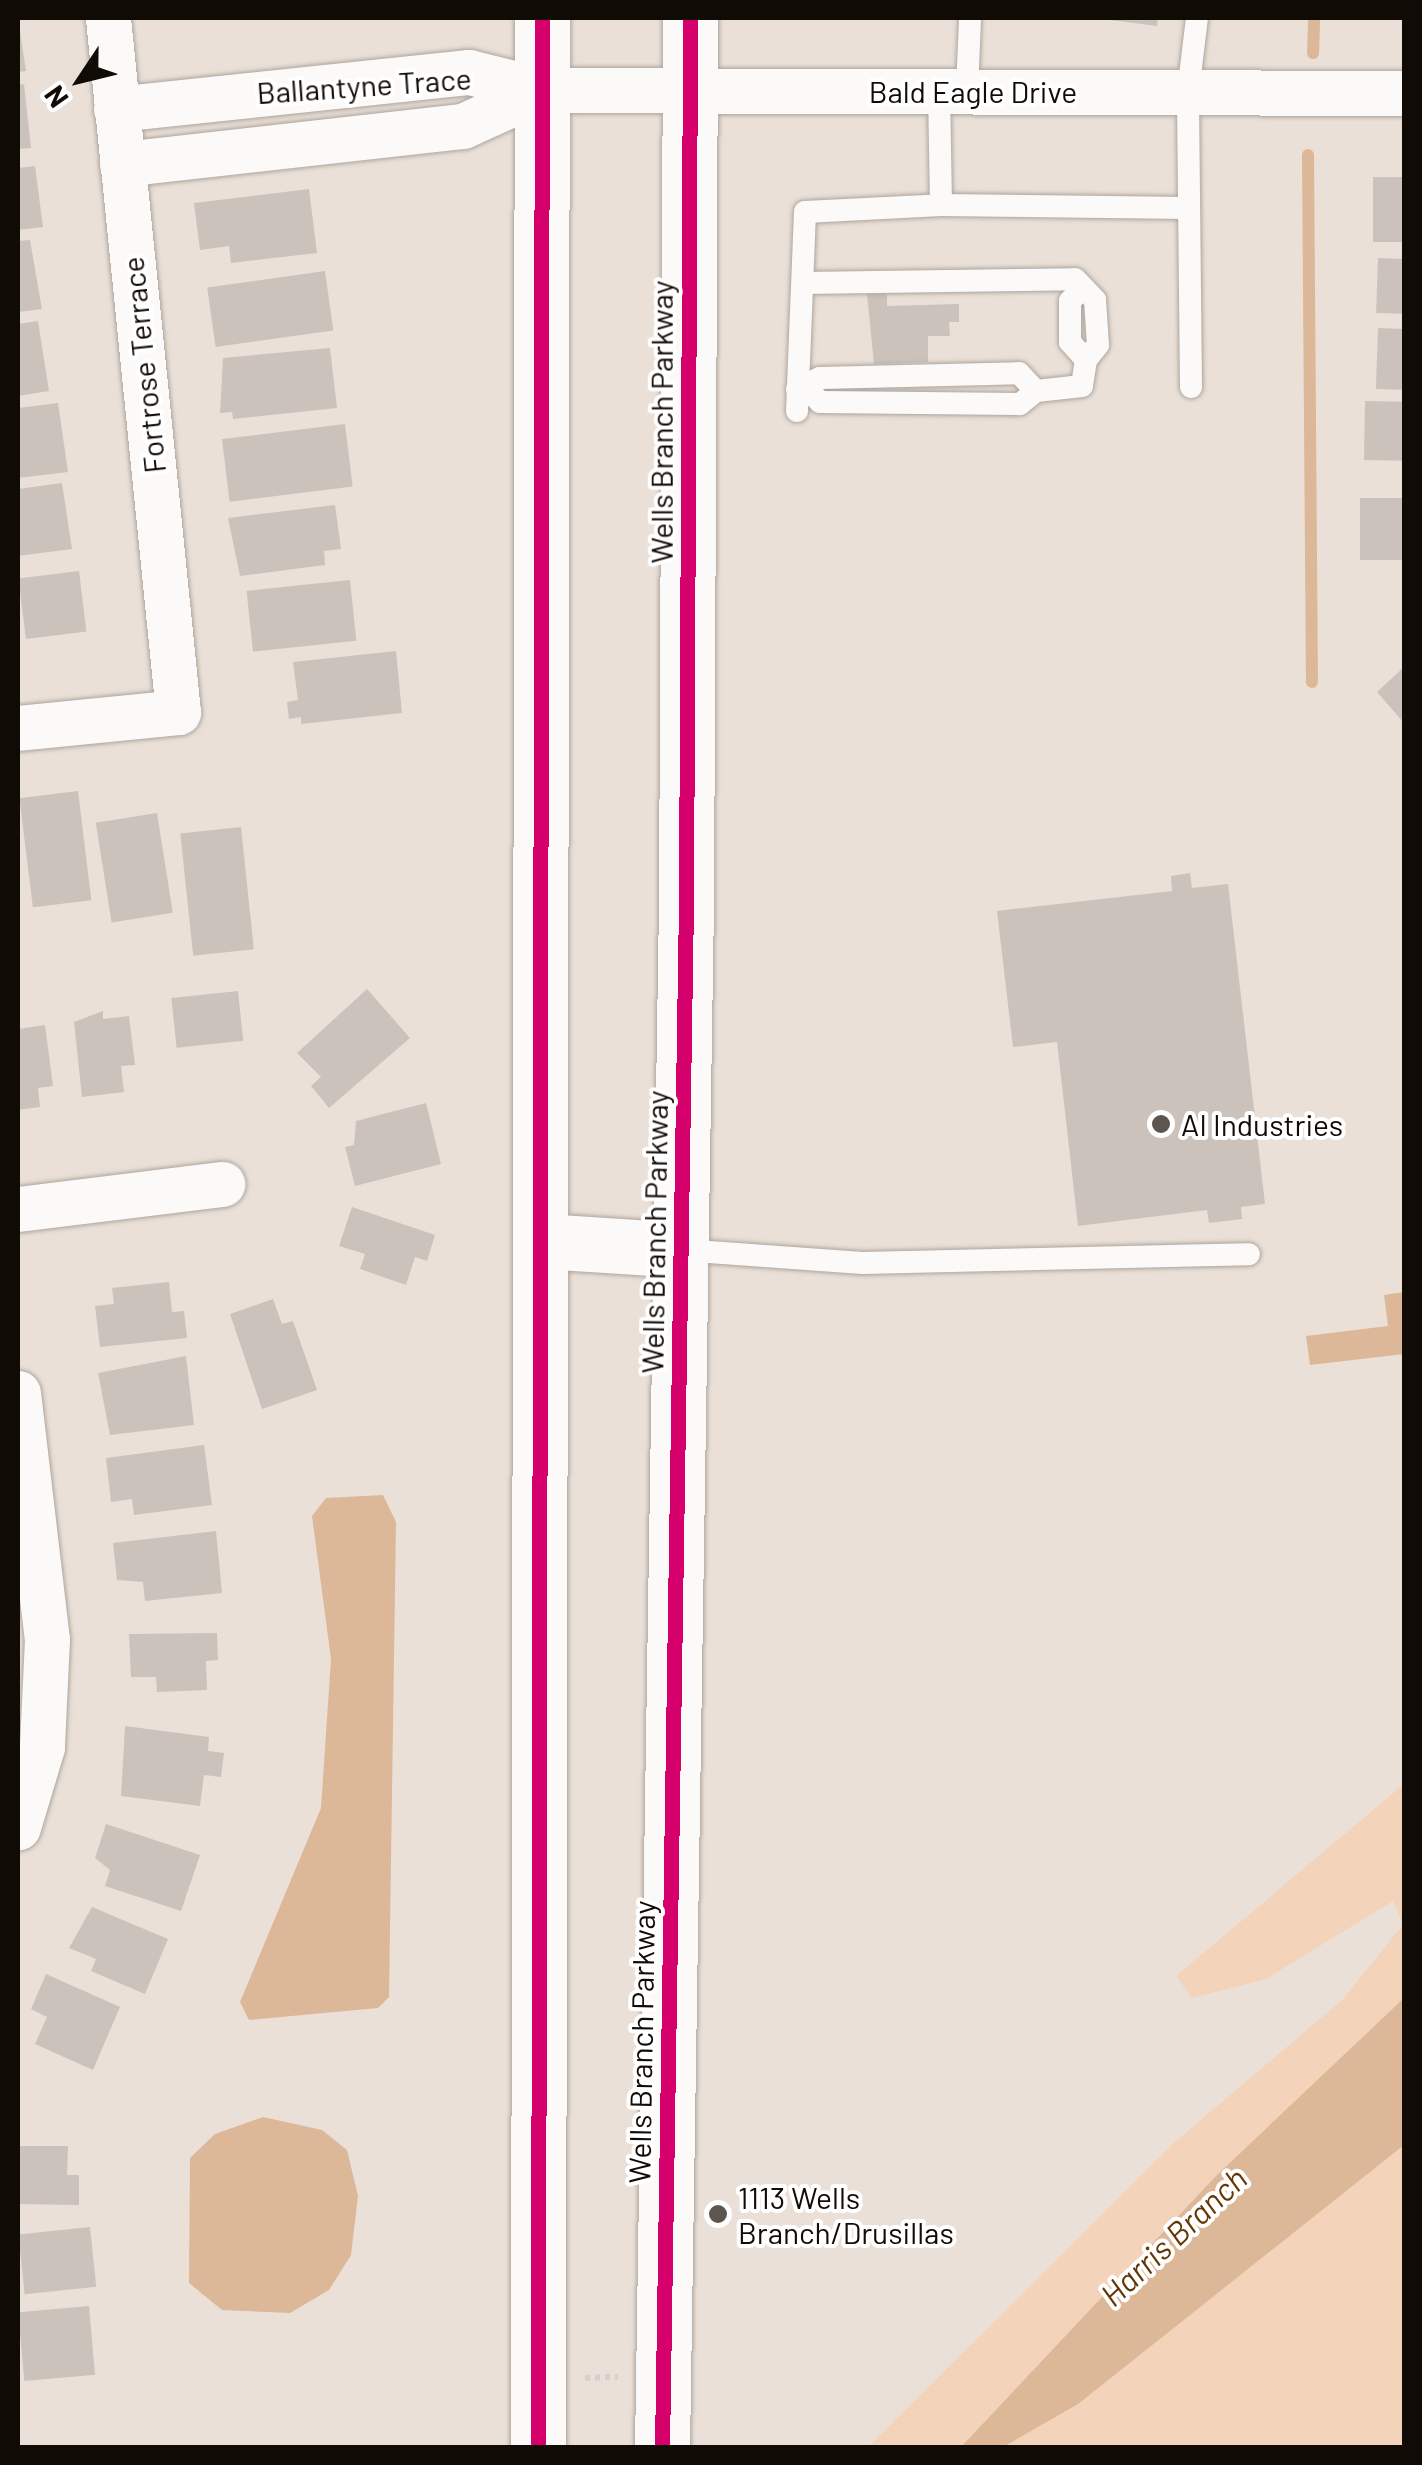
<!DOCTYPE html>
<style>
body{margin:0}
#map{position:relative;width:1422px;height:2465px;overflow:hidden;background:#ebe0d7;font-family:Barlow,sans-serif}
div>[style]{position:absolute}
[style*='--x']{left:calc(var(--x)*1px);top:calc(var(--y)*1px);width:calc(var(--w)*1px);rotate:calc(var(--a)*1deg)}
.green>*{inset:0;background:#f3d3b9}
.water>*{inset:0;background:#dcb798}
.stream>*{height:12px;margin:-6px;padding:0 6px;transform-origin:6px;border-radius:6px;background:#dcb798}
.building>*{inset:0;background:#cbc2bc;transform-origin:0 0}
.path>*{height:6px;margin-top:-3px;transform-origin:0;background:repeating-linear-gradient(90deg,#d4d1ce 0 5px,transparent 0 10px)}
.roads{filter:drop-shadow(0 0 2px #ada59e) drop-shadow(0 0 2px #ada59e)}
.service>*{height:22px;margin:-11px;padding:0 11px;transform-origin:11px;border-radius:11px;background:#fcfaf9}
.minor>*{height:45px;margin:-22.5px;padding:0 22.5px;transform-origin:22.5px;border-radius:22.5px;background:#fcfaf9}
.secondary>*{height:55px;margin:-27.5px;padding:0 27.5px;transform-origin:27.5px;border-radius:27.5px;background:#fcfaf9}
.cycleway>*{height:15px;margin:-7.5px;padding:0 7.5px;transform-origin:7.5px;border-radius:7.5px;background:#d6006c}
.dots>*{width:28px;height:28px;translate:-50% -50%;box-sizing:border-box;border:5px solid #fff;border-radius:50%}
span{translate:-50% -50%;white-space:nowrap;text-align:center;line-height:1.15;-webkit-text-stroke:8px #fff;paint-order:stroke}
.street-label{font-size:30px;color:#110b06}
.poi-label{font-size:30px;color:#110b06}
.left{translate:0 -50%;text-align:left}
.water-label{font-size:32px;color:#643705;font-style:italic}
.frame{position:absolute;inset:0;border:20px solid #110b06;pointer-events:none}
.north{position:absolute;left:30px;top:30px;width:100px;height:100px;-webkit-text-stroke:8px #fff;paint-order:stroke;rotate:235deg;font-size:28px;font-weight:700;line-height:40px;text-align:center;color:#110b06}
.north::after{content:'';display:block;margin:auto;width:35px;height:45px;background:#110b06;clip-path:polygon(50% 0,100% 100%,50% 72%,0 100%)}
</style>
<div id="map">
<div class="green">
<i style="clip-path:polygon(1404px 1784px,1404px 2447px,867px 2448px,1176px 2141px,1342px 2000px,1403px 1925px,1393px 1901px,1266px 1979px,1192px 1998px,1176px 1976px)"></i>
</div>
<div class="water">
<i style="clip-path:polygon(1404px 1292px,1404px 1354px,1310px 1365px,1306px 1336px,1388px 1326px,1384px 1295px)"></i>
<i style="clip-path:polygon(383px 1495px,396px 1522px,389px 1997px,378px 2008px,249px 2020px,240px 2002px,321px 1808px,331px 1659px,312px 1516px,326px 1498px)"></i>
<i style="clip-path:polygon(1404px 1998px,1404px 2145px,1078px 2404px,1003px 2447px,961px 2447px,1216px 2176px)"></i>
<i style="clip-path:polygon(263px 2117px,322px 2130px,347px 2150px,358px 2196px,351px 2255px,329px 2290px,290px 2313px,222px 2310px,189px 2283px,190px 2158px,215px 2134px)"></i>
</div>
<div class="stream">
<i style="--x:1313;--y:53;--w:35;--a:-88"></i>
<i style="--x:1308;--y:155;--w:527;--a:89.57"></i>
</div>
<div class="building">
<i style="clip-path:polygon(18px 18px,26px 71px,18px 72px)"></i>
<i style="clip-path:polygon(1095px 18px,1158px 18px,1157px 26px)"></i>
<i style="clip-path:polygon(24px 84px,31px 148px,18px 149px,18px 85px)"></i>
<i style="clip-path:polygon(35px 166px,43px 227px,18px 230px,18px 168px)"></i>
<i style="left:1373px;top:177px;width:31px;height:65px"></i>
<i style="clip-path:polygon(309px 189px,317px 253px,231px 263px,229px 246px,200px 250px,194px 203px)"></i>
<i style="clip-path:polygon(30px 240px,42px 309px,18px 312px,18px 241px)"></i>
<i style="left:1378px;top:258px;width:26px;height:55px;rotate:2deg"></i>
<i style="left:325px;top:271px;width:60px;height:119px;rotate:82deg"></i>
<i style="clip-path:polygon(867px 294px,887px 294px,887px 306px,959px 304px,959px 322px,949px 322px,950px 336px,928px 336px,928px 362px,874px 364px)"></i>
<i style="clip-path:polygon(38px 321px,49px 391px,18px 396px,18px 324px)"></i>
<i style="left:1378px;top:328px;width:26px;height:61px;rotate:2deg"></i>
<i style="clip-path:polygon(330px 348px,337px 408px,233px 419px,232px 412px,220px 413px,223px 358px)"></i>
<i style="left:1365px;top:401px;width:39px;height:59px;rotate:1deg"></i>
<i style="clip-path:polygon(58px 403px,68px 472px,18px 478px,18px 408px)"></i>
<i style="left:345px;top:424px;width:63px;height:124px;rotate:83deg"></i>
<i style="clip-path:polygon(62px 483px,72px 549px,18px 556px,18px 489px)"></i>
<i style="left:1404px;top:498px;width:62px;height:44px;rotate:90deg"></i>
<i style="clip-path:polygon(335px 505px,341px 549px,324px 551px,325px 565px,240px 576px,228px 518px)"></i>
<i style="left:79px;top:571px;width:61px;height:61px;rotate:83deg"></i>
<i style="left:350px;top:580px;width:61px;height:104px;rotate:84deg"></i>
<i style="clip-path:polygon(396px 651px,402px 713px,301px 724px,301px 717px,289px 719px,287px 702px,298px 700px,293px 662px)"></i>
<i style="clip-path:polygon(1404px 667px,1404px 723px,1377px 692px)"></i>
<i style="left:78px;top:791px;width:110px;height:59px;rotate:83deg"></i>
<i style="left:157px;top:813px;width:101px;height:62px;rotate:81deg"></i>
<i style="left:241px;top:827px;width:123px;height:61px;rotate:84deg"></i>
<i style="clip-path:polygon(1190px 873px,1192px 888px,1228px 884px,1265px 1204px,1241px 1207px,1242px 1219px,1209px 1223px,1207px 1210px,1078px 1226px,1057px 1042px,1013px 1047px,997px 911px,1172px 891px,1171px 876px)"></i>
<i style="clip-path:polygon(367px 989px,410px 1038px,329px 1108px,311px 1086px,321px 1077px,297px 1053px)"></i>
<i style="left:238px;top:991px;width:50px;height:67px;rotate:84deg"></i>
<i style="clip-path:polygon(103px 1011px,103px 1019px,129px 1016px,135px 1065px,121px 1066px,124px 1092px,82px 1097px,74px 1022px)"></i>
<i style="clip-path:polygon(45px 1025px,53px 1086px,38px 1088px,40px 1107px,18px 1110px,18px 1029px)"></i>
<i style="clip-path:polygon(426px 1103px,441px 1164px,355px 1186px,345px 1147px,354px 1145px,356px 1121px)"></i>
<i style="clip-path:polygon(352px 1207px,435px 1235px,427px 1261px,415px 1257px,406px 1285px,360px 1269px,365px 1254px,339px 1246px)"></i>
<i style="clip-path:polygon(169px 1282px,172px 1312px,184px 1311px,187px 1338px,100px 1347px,95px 1306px,114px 1304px,112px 1288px)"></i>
<i style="clip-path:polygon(273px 1299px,282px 1324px,293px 1321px,317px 1390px,262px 1409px,230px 1314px)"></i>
<i style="clip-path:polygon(186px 1356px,194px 1425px,110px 1435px,98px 1373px)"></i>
<i style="clip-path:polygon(204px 1445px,212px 1505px,134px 1515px,132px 1499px,111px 1502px,106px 1458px)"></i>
<i style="clip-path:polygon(216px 1531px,222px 1593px,145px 1601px,143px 1582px,117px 1580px,113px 1543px)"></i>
<i style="clip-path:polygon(217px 1633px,218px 1660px,206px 1661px,207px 1690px,157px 1692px,156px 1677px,131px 1677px,129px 1634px)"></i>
<i style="clip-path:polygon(125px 1726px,209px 1737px,208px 1751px,224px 1753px,221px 1777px,204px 1775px,200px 1806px,121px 1796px)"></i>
<i style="clip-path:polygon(106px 1824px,200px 1855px,181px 1911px,105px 1886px,110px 1870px,95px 1858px)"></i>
<i style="clip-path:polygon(92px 1907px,168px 1939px,145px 1994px,91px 1971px,96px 1959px,69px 1948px)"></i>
<i style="clip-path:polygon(46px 1974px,120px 2007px,93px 2070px,35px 2044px,47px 2017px,31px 2009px)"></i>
<i style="clip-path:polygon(18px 2146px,68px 2146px,67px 2175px,79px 2175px,79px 2205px,18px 2204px)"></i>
<i style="left:90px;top:2227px;width:60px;height:72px;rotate:84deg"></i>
<i style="left:89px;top:2306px;width:69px;height:71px;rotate:85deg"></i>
</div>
<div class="path">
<i style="--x:585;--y:2378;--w:33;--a:-2"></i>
</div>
<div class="roads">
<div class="service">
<i style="--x:939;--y:90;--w:115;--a:89"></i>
<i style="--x:967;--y:91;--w:73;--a:-87.6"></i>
<i style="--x:803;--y:283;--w:272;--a:-0.8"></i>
<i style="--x:1075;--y:279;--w:29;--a:46"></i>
<i style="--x:1095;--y:300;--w:45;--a:86.2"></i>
<i style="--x:1098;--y:345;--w:19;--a:129"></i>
<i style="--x:1086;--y:360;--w:26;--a:99"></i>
<i style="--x:1082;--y:386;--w:46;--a:173.8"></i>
<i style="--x:1036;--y:391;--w:21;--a:141"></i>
<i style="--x:1020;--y:404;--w:200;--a:-179.4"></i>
<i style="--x:820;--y:402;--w:18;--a:-133"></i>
<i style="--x:1083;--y:288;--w:18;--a:135"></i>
<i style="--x:1070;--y:301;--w:41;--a:90"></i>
<i style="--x:1070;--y:342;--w:24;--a:48"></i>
<i style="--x:1191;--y:387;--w:295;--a:-90.6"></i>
<i style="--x:1188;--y:92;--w:75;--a:-83.1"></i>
<i style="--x:797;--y:389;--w:25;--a:-26"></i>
<i style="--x:820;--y:378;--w:199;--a:-1.4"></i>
<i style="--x:1019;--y:373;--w:25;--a:47"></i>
<i style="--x:797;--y:411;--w:199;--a:-87.7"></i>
<i style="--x:805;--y:212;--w:136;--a:-2.9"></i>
<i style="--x:941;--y:205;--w:248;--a:0.7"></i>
<i style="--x:681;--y:1250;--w:182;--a:4.1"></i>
<i style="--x:863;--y:1263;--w:386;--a:-1.3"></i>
</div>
<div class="minor">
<i style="--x:116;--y:109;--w:355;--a:-6"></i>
<i style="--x:469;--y:72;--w:75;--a:13.9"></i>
<i style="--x:542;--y:90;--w:862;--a:0.2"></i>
<i style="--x:122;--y:164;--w:343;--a:-6.4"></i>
<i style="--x:463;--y:126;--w:87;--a:-24.5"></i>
<i style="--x:18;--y:728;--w:161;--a:-5.7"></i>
<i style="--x:178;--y:712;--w:698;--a:-95.76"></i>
<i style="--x:18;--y:1209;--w:206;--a:-7"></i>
<i style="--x:18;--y:1393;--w:248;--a:83.3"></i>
<i style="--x:47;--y:1639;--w:108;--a:92.7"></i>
<i style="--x:42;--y:1747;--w:84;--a:106.7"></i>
</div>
<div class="secondary">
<i style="--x:543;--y:1241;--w:138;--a:3.7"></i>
<i style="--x:538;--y:2448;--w:2430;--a:-89.91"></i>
<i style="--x:662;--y:2448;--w:1537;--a:-89.11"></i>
<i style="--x:686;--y:911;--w:893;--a:-89.74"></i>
</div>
</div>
<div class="cycleway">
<i style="--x:538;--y:2448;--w:2430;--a:-89.91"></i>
<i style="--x:662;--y:2448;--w:1537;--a:-89.11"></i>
<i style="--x:686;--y:911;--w:893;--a:-89.74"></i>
</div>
<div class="dots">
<i style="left:1161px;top:1124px;background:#5d564f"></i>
<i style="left:718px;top:2214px;background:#5d564f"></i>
</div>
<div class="street-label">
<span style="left:364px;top:85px;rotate:-4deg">Ballantyne Trace</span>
<span style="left:973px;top:91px">Bald Eagle Drive</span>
<span style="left:143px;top:365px;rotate:-96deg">Fortrose Terrace</span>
<span style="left:661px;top:422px;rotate:-90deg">Wells Branch Parkway</span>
<span style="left:654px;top:1232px;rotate:-89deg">Wells Branch Parkway</span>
<span style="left:641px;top:2042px;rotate:-89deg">Wells Branch Parkway</span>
</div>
<div class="poi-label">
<span class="left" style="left:1181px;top:1124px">AI Industries</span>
<span class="left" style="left:738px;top:2214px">1113 Wells<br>Branch/Drusillas</span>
</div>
<div class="water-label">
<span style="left:1173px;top:2236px;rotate:-43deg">Harris Branch</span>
</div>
<div class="frame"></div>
<div class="north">N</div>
</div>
